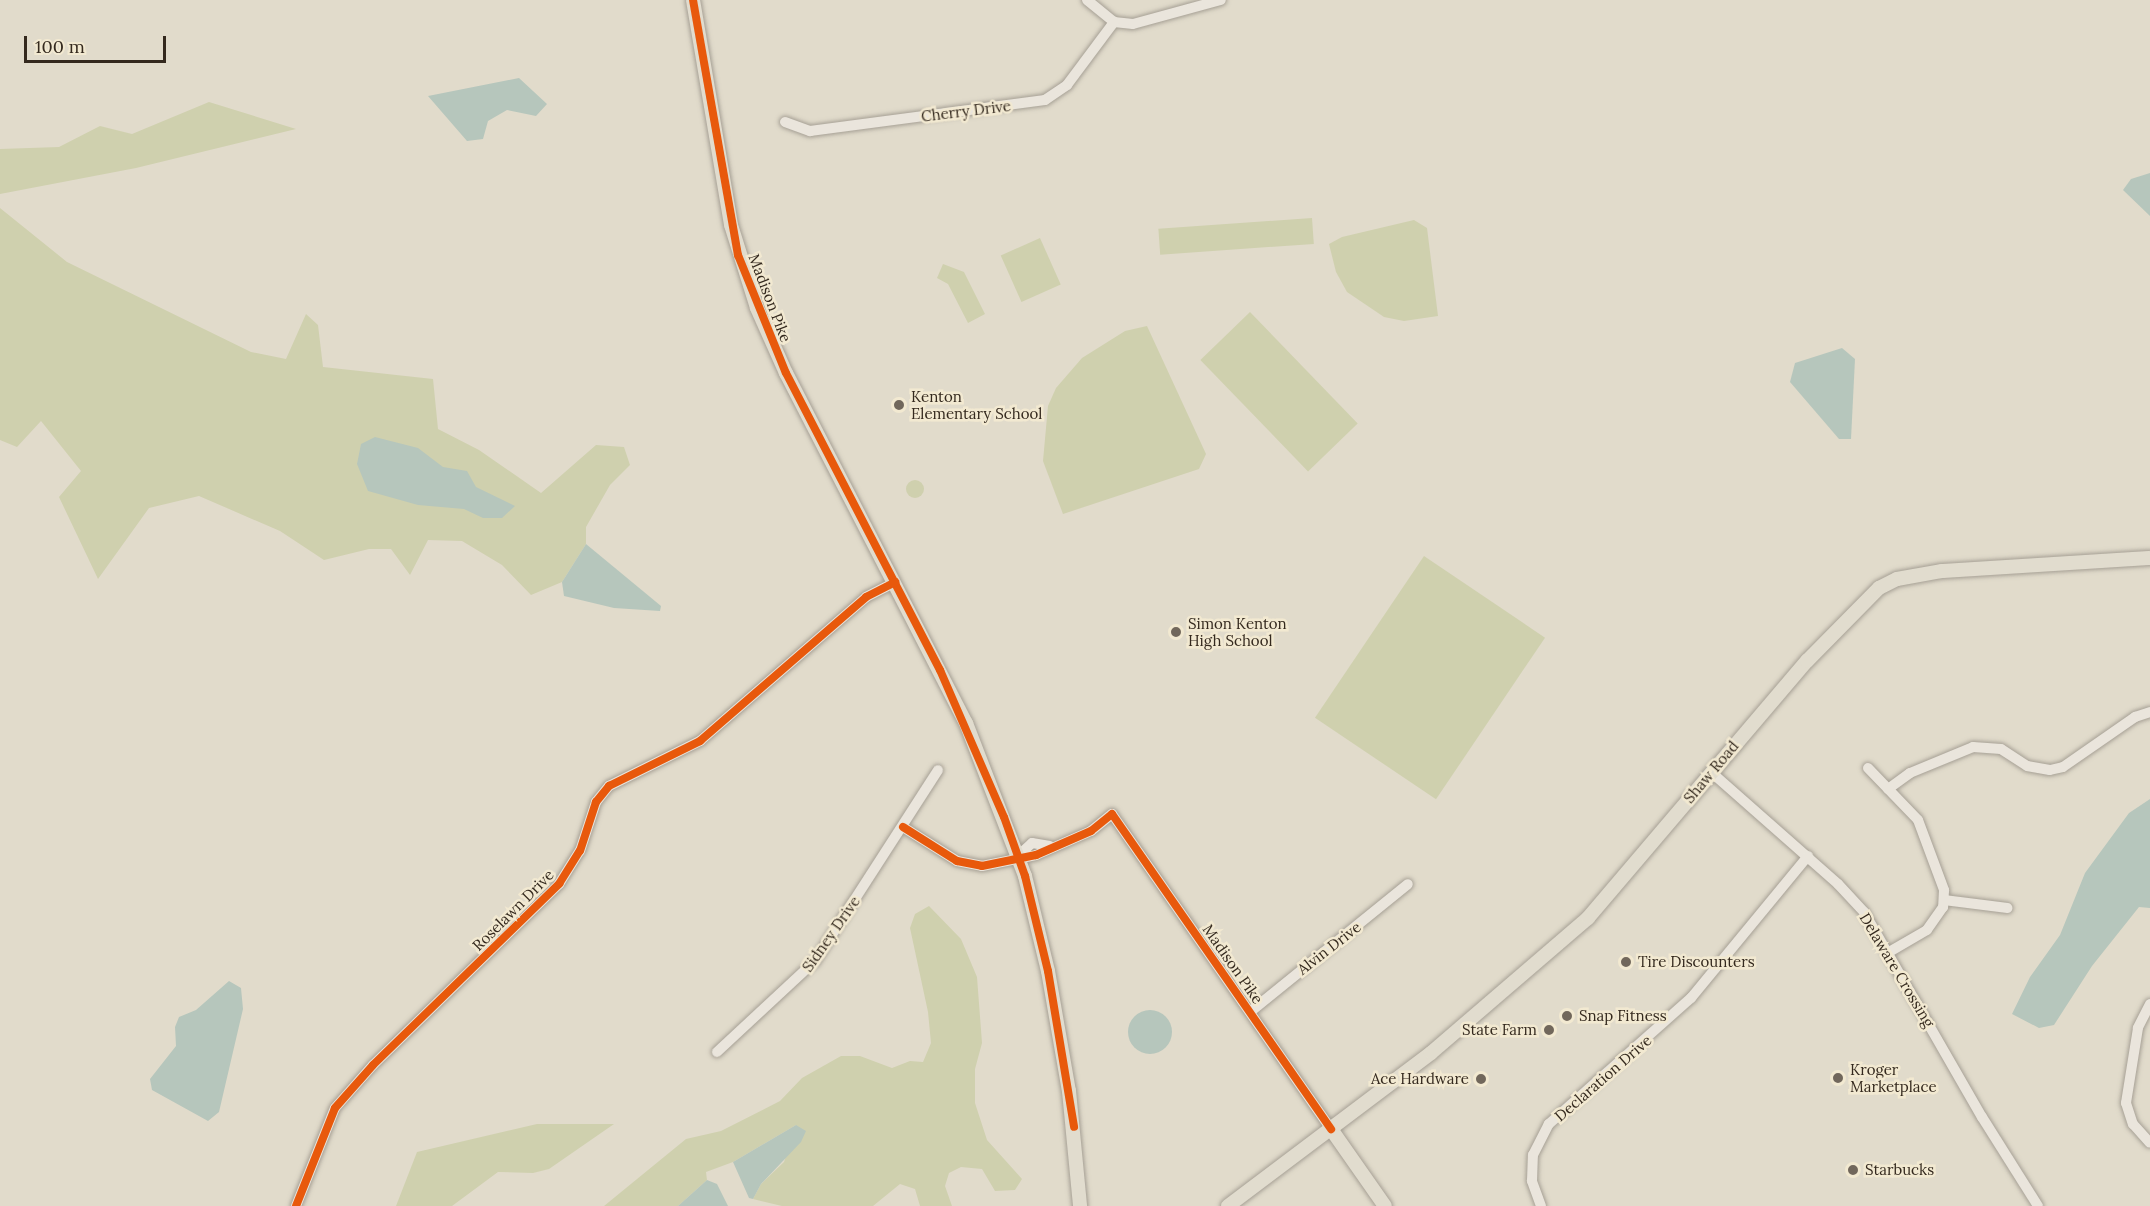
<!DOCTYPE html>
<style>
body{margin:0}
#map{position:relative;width:2150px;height:1206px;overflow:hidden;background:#e1dbcb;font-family:Lora,serif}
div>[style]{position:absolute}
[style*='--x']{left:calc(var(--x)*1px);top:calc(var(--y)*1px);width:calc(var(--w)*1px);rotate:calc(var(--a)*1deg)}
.green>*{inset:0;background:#cfd0ae;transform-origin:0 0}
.round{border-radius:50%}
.water>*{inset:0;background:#b6c6bc}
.roads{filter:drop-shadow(0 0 2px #a6a095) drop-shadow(0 0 2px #a6a095)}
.minor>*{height:10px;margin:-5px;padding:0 5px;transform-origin:5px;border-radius:5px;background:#eae5dc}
.major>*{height:14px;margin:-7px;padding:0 7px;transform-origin:7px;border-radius:7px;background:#e1dcce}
.cycleway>*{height:8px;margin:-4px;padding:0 4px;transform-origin:4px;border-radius:4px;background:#e8590c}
.dots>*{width:16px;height:16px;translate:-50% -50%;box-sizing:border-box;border:3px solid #f2e9d1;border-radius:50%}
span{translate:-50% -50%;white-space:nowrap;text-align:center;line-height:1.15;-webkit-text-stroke:5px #f2e9d1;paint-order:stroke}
.street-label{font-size:15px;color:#34291e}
.poi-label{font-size:15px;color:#34291e}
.left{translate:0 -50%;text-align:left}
.right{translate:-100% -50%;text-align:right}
.scale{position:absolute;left:24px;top:36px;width:142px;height:27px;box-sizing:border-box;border:3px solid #34291e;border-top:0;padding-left:8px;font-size:18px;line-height:21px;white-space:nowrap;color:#34291e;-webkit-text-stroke:4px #f2e9d1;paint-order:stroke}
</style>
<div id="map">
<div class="green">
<i style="clip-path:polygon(209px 102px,296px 129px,136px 168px,0 194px,0 149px,59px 147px,100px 126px,132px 134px)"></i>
<i style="clip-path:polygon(0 208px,67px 262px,251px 352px,286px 359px,306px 314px,318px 325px,323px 367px,433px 379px,438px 429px,479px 450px,541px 493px,596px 445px,624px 447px,630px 465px,610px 485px,586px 527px,586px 544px,562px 582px,531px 595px,502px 565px,462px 541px,428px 540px,410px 575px,391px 549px,369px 549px,324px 560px,280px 531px,199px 496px,149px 508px,98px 579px,59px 497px,81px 471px,41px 421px,17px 447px,0 440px)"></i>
<i style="left:1312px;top:218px;width:26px;height:154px;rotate:86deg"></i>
<i style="clip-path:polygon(1414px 220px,1427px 228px,1438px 316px,1404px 321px,1384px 317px,1347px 292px,1336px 272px,1329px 244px,1342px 237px)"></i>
<i style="left:1040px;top:238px;width:51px;height:43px;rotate:66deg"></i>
<i style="clip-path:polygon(943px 264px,964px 272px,985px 314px,968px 323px,948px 284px,937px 278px)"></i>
<i style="left:1250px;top:312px;width:155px;height:69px;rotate:46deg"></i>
<i style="clip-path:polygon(1147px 326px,1206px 454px,1199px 469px,1063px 514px,1043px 461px,1048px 406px,1056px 388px,1082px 358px,1125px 331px)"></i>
<i class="round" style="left:906px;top:480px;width:18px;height:18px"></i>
<i style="left:1424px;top:556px;width:146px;height:195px;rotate:34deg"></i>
<i style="clip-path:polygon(929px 906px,961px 939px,977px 977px,982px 1043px,975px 1069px,975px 1103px,987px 1140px,1022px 1179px,1015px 1190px,995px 1191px,982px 1169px,961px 1167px,949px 1173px,945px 1186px,952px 1206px,920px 1206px,915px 1189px,900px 1184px,873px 1206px,782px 1206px,753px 1199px,761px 1184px,784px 1162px,796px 1125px,733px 1162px,706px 1172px,707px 1180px,678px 1206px,604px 1206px,686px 1139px,721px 1131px,780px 1101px,802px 1078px,841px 1056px,860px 1056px,892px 1068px,910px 1061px,923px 1062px,931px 1043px,928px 1012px,910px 928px,915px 914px)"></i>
<i style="clip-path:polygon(537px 1124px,614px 1124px,549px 1169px,533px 1173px,498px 1172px,452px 1206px,396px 1206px,417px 1152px)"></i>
</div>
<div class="water">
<i style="clip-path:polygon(519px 78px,547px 104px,536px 116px,507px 110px,488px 121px,483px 139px,467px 141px,428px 96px)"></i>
<i style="clip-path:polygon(2150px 173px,2150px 216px,2123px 190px,2131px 179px)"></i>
<i style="clip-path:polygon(1842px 348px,1855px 359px,1851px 439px,1839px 439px,1790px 382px,1795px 363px)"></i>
<i style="clip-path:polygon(375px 437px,418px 448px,443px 467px,467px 471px,476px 487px,515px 506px,502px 518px,483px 518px,464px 509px,418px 505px,368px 491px,357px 464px,361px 444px)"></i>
<i style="clip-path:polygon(586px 544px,661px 606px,660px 611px,614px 608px,564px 596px,562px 582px)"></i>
<i style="clip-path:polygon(2150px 799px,2150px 908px,2139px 907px,2092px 966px,2054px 1025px,2039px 1028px,2012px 1014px,2030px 977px,2060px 935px,2085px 873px,2129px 813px)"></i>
<i style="clip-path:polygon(229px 981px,241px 988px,243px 1009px,219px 1112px,208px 1121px,152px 1090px,150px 1079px,176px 1046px,175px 1027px,179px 1017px,196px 1010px)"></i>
<i class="round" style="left:1128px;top:1010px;width:44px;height:44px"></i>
<i style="clip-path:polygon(796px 1125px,806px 1131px,801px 1142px,761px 1184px,753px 1199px,749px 1198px,733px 1162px)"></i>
<i style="clip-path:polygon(707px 1180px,717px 1184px,728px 1206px,678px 1206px)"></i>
</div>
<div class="roads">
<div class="minor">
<i style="--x:1087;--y:0;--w:35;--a:39"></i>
<i style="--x:1114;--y:22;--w:19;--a:6"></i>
<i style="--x:1133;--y:24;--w:91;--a:-15.3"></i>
<i style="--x:785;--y:122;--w:27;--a:20"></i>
<i style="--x:810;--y:131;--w:237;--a:-7.5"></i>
<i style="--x:1045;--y:100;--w:27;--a:-34"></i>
<i style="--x:1067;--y:85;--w:79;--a:-53.3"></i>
<i style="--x:1868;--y:768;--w:72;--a:46.1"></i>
<i style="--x:1918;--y:820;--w:75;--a:69.6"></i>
<i style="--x:1944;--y:890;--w:17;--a:93"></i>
<i style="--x:1943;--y:907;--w:28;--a:125"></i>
<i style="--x:1927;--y:930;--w:44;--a:149.9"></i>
<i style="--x:1711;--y:772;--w:169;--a:41.4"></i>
<i style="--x:1838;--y:884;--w:38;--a:47"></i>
<i style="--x:1864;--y:912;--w:237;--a:60.1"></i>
<i style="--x:1982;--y:1117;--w:105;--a:57.8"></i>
<i style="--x:1888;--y:789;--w:27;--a:-36"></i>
<i style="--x:1910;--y:773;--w:68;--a:-22.4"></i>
<i style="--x:1973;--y:747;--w:28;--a:4"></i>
<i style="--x:2001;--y:749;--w:31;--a:33"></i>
<i style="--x:2027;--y:766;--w:23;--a:10"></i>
<i style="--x:2050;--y:770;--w:13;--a:-13"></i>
<i style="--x:2063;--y:767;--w:88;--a:-34.8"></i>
<i style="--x:2135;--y:717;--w:16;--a:-18"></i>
<i style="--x:903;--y:827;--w:64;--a:32.2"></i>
<i style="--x:957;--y:861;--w:25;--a:11"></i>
<i style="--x:982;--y:866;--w:55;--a:-11.5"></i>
<i style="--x:1036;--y:855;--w:60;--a:-23.6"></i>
<i style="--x:1091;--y:831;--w:27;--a:-39"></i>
<i style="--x:1112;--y:814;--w:384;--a:55.2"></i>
<i style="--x:1018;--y:856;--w:19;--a:-43"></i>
<i style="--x:1032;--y:843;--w:18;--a:9"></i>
<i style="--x:1944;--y:900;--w:64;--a:7.2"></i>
<i style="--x:2150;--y:1004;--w:27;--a:117"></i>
<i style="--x:2138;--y:1028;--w:76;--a:99.1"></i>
<i style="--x:2126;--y:1103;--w:22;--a:72"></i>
<i style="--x:2133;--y:1124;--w:25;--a:48"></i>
<i style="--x:1250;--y:1012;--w:203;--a:-39"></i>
<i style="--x:717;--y:1052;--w:134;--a:-42.9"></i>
<i style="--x:815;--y:961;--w:227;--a:-57.2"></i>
<i style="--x:296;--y:1206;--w:105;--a:-68.3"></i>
<i style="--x:335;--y:1108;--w:57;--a:-48.5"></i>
<i style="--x:373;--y:1065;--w:260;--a:-44.2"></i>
<i style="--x:559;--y:884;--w:39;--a:-58"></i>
<i style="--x:580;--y:851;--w:52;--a:-71.9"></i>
<i style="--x:596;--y:802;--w:21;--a:-51"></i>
<i style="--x:609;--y:786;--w:102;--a:-26.3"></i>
<i style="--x:700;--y:741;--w:220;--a:-40.9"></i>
<i style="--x:866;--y:597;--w:33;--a:-27"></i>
<i style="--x:1541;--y:1206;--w:27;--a:-110"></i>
<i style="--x:1532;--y:1181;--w:26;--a:-88"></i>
<i style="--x:1533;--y:1155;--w:35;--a:-63"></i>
<i style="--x:1549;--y:1124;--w:190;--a:-41.6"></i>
<i style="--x:1691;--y:998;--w:184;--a:-50.5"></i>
</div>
<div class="major">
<i style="--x:693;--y:0;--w:228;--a:80.4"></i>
<i style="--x:731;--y:225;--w:87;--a:72.6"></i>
<i style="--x:757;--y:308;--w:71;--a:66"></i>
<i style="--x:786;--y:373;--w:394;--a:62.8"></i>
<i style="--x:966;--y:723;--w:164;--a:68.9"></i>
<i style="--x:1025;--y:876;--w:98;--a:76.4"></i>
<i style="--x:1048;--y:971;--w:122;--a:80.1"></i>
<i style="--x:1069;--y:1091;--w:116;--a:84.5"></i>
<i style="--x:1331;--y:1129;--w:94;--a:55"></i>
<i style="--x:1228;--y:1206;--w:254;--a:-37"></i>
<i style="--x:1431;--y:1053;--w:207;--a:-40.7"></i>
<i style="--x:1588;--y:918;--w:338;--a:-49.6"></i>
<i style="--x:1807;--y:661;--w:103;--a:-45.4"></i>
<i style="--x:1879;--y:588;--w:20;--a:-27"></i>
<i style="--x:1897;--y:579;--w:46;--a:-10.1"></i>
<i style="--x:1942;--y:571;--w:208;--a:-3.6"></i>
</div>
</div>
<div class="cycleway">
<i style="--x:693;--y:0;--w:259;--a:80"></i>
<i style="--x:738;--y:255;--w:127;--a:67.9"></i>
<i style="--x:786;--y:373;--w:335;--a:62.6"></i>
<i style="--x:940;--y:670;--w:160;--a:66.5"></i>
<i style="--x:1004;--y:817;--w:63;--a:70.4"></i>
<i style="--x:1025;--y:876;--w:98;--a:76.4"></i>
<i style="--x:1048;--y:971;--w:158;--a:80.5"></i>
<i style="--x:903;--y:827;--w:64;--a:32.2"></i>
<i style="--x:957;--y:861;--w:25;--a:11"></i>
<i style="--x:982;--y:866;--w:55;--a:-11.5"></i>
<i style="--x:1036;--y:855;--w:60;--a:-23.6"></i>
<i style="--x:1091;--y:831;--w:27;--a:-39"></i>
<i style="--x:1112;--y:814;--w:384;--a:55.2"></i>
<i style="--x:296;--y:1206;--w:105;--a:-68.3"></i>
<i style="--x:335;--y:1108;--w:57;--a:-48.5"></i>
<i style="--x:373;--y:1065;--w:260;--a:-44.2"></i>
<i style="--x:559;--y:884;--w:39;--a:-58"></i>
<i style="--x:580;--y:851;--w:52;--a:-71.9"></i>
<i style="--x:596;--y:802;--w:21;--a:-51"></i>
<i style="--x:609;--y:786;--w:102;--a:-26.3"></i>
<i style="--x:700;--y:741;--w:220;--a:-40.9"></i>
<i style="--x:866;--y:597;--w:33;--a:-27"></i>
</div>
<div class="dots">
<i style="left:899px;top:405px;background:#71675b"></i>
<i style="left:1176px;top:632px;background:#71675b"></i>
<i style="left:1626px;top:962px;background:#71675b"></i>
<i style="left:1567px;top:1016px;background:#71675b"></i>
<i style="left:1549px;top:1030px;background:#71675b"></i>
<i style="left:1838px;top:1078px;background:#71675b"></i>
<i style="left:1481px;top:1079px;background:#71675b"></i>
<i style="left:1853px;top:1170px;background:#71675b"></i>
</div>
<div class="street-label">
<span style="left:966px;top:111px;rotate:-7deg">Cherry Drive</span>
<span style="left:770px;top:298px;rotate:69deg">Madison Pike</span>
<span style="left:1711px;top:772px;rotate:-50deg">Shaw Road</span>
<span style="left:513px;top:910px;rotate:-45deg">Roselawn Drive</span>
<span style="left:831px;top:934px;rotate:-55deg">Sidney Drive</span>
<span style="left:1329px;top:948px;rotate:-38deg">Alvin Drive</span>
<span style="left:1233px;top:964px;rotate:55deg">Madison Pike</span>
<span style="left:1897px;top:970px;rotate:59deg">Delaware Crossing</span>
<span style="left:1603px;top:1078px;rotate:-41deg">Declaration Drive</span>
</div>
<div class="poi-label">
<span class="left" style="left:911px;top:405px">Kenton<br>Elementary School</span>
<span class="left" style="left:1188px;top:632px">Simon Kenton<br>High School</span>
<span class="left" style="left:1638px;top:962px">Tire Discounters</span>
<span class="left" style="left:1579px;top:1016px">Snap Fitness</span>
<span class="right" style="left:1537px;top:1030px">State Farm</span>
<span class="left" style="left:1850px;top:1078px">Kroger<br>Marketplace</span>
<span class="right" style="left:1469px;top:1079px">Ace Hardware</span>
<span class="left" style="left:1865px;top:1170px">Starbucks</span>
</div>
<div class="scale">100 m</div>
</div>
